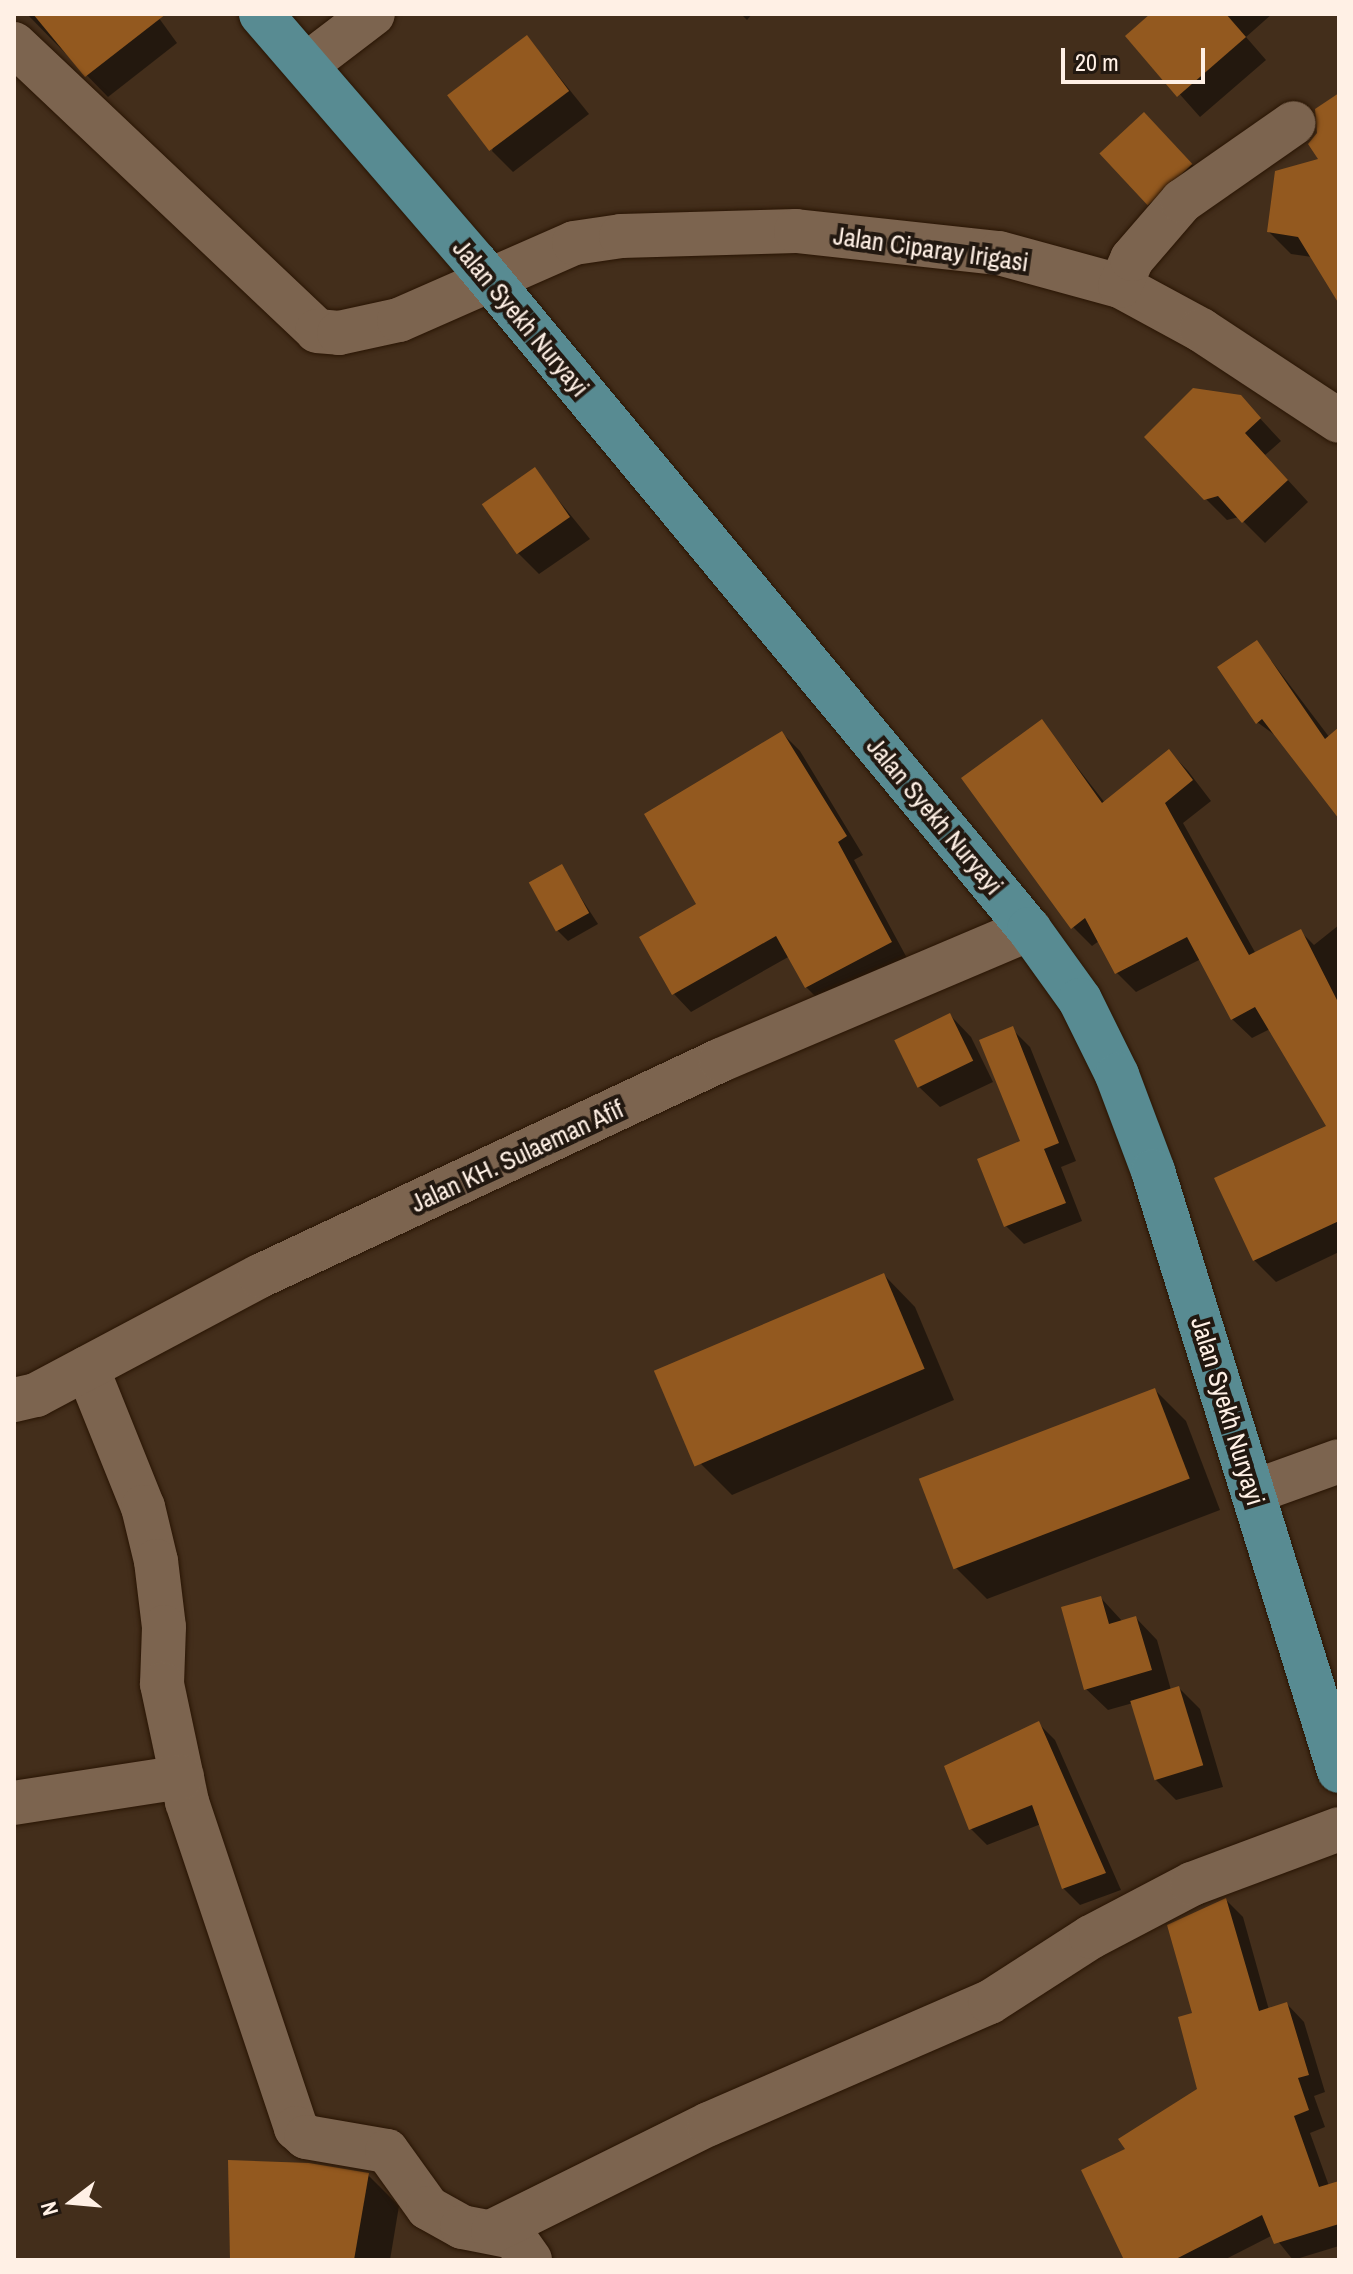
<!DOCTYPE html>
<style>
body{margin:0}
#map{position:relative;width:1353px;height:2274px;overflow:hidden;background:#432e1b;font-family:"Archivo Narrow",sans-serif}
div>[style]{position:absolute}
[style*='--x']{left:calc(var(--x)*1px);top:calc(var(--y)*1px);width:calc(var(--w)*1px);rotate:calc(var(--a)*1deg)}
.shadow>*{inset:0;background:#0007}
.building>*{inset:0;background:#93591f;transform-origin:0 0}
.roads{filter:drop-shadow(0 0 2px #291504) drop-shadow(0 0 2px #291504)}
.minor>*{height:44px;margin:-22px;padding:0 22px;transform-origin:22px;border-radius:22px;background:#7c644f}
.major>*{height:44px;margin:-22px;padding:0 22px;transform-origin:22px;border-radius:22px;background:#588b92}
span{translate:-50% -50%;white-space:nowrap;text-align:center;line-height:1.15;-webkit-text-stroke:8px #221810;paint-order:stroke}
.street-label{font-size:26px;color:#fff0e5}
.frame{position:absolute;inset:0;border:16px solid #fff0e5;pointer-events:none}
.north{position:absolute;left:32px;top:2162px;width:80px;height:80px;-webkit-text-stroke:6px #221810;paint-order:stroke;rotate:254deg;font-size:22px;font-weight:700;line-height:32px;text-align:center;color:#fff0e5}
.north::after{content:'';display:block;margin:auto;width:28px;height:36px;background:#fff0e5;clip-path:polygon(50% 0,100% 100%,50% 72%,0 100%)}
.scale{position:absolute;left:1061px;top:48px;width:144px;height:36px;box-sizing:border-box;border:4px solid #fff0e5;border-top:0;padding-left:10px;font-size:24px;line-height:28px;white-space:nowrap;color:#fff0e5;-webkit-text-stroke:6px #221810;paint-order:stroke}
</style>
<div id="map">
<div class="shadow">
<i style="clip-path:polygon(27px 14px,156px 14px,177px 43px,108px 97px)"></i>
<i style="clip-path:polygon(741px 14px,752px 14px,747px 20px)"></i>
<i style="clip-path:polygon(1153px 14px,1272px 14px,1246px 37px,1266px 60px,1200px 117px,1128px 36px)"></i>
<i style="clip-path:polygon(527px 37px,589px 114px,513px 172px,492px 151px)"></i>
<i style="clip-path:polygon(1339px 95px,1339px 298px,1312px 257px,1291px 254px,1269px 232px,1321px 160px,1319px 134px)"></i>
<i style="clip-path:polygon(1165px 136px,1212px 186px,1168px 225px,1147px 204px)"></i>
<i style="clip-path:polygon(1240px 397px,1281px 441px,1265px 455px,1308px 502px,1265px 543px,1239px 517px,1227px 520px,1205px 498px)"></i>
<i style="clip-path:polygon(534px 470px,590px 539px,539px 574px,518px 553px)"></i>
<i style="clip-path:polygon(1257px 642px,1339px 750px,1339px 815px,1280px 739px,1257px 722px)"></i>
<i style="clip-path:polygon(1042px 722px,1105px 803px,1169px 751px,1188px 771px,1211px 801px,1183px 823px,1256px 954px,1300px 931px,1314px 945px,1339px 925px,1339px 1145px,1270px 1029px,1252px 1038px,1232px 1019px,1201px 959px,1136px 992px,1117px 973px,1099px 941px,1092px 946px,1073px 927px)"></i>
<i style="clip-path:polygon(782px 733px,800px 751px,863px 855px,854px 860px,908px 960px,824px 1005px,806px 987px,790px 956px,691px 1012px,674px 994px,699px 904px)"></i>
<i style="clip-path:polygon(561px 867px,598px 924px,568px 941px,558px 931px)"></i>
<i style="clip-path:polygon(950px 1015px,971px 1037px,993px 1082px,940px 1107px,918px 1086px)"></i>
<i style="clip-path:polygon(1012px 1029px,1030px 1047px,1076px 1161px,1061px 1167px,1082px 1221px,1024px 1244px,1006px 1226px,1022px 1142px)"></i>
<i style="clip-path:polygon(1339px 1187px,1339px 1252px,1276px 1282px,1254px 1260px)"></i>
<i style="clip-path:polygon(884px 1275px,915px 1307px,954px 1400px,732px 1495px,701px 1464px)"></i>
<i style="clip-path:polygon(1155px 1390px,1186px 1421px,1220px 1510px,987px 1599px,956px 1568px)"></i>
<i style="clip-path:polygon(1101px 1598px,1123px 1622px,1136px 1618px,1157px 1640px,1171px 1690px,1179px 1688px,1200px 1709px,1223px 1787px,1176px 1800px,1155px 1779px,1133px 1703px,1108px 1710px,1086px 1689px)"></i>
<i style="clip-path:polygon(1038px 1723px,1055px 1740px,1121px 1890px,1080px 1905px,1063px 1888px,1041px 1824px,987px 1845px,971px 1829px)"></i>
<i style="clip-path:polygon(1226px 1900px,1243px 1917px,1269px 2010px,1287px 2004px,1304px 2022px,1325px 2092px,1314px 2096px,1325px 2127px,1310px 2133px,1329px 2186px,1339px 2183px,1339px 2246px,1293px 2260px,1273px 2235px,1224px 2260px,1127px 2260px,1128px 2150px,1199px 2090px,1195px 2015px)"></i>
<i style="clip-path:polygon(368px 2175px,399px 2206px,390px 2260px,232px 2260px)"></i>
</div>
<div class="building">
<i style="clip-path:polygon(33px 14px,166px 14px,85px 77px)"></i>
<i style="clip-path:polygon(1150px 14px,1226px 14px,1246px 37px,1177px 97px,1125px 36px)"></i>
<i style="left:527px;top:35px;width:70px;height:100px;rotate:53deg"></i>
<i style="clip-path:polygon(1339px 93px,1339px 304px,1298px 237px,1267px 232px,1275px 171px,1318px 159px,1308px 144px,1317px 133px,1315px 109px)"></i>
<i style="left:1144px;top:112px;width:71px;height:61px;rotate:47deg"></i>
<i style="clip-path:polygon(1193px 388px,1241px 395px,1261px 418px,1245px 433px,1288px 480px,1242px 523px,1218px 496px,1204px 500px,1144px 437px)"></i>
<i style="left:535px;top:467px;width:61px;height:65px;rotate:55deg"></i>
<i style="clip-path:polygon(1257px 640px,1325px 739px,1339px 727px,1339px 819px,1262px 719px,1256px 724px,1217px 667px)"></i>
<i style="clip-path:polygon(1042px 719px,1102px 803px,1169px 749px,1193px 780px,1165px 803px,1249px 955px,1301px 929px,1339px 1004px,1339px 1221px,1253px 1261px,1214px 1178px,1326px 1126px,1255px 1007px,1231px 1020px,1187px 937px,1115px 974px,1085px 918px,1071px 929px,961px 778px)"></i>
<i style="clip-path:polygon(782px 731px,847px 836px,838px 842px,892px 942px,805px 988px,776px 936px,672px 995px,639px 937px,696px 904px,644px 814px)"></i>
<i style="left:562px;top:864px;width:56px;height:38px;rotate:61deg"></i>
<i style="left:950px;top:1013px;width:53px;height:62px;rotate:64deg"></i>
<i style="clip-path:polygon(1013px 1026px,1059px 1143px,1044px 1149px,1066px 1203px,1004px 1227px,977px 1159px,1020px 1141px,979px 1040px)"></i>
<i style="left:884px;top:1273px;width:104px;height:250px;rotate:67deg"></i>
<i style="left:1155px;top:1388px;width:97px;height:253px;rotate:69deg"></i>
<i style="clip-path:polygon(1101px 1596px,1109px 1624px,1136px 1616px,1152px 1670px,1084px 1690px,1061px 1607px)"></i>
<i style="left:1179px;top:1686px;width:83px;height:51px;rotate:73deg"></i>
<i style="clip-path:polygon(1039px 1721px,1106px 1873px,1062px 1889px,1032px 1805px,969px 1830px,944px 1766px)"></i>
<i style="clip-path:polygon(1226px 1898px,1259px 2011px,1287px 2002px,1309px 2075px,1298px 2078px,1309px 2110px,1294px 2116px,1319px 2187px,1339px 2181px,1339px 2224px,1274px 2244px,1262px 2215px,1174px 2260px,1124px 2260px,1081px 2170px,1125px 2149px,1118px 2139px,1197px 2089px,1178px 2017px,1192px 2013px,1167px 1925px)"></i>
<i style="clip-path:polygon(228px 2160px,309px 2163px,369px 2173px,354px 2260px,230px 2260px)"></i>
</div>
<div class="roads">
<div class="minor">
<i style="--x:14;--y:44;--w:417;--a:43.4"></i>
<i style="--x:317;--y:331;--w:22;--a:5"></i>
<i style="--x:339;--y:333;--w:61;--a:-12.2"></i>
<i style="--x:399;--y:320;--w:191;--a:-23.7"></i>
<i style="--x:574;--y:243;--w:48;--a:-8.5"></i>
<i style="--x:621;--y:236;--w:175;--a:-1.6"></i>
<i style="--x:796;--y:231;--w:204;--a:6.2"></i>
<i style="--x:999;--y:253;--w:125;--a:15.3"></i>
<i style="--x:1120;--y:286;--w:92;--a:28.5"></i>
<i style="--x:1201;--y:330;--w:165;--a:33.4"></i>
<i style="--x:306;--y:65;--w:84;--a:-37.3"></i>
<i style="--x:1120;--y:286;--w:30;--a:-66"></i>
<i style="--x:1132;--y:259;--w:77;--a:-49.2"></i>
<i style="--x:1182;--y:201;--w:136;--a:-34.9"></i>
<i style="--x:87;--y:1368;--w:150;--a:68.1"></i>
<i style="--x:143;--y:1507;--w:56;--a:76.5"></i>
<i style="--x:156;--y:1561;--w:66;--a:83.1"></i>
<i style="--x:164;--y:1627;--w:57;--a:92"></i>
<i style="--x:162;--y:1684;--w:121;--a:78"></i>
<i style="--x:187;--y:1802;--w:344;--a:71.5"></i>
<i style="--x:296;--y:2128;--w:13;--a:42"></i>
<i style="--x:306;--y:2137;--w:82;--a:9.8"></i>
<i style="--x:387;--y:2151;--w:70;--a:54.3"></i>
<i style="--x:428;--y:2208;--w:39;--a:29"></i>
<i style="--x:462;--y:2227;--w:53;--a:10.9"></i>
<i style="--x:514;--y:2237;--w:28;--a:55"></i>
<i style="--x:14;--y:1400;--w:23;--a:-13"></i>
<i style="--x:36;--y:1395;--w:254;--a:-28"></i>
<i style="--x:260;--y:1276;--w:509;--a:-25.11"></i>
<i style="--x:721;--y:1060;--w:335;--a:-23"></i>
<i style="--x:1253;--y:1492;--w:91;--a:-19.8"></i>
<i style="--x:14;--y:1803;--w:170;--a:-8.8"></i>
<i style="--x:493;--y:2231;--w:241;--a:-26.4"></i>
<i style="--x:709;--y:2124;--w:306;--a:-23.5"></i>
<i style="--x:990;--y:2002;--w:120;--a:-32.8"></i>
<i style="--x:1091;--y:1937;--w:114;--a:-27.7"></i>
<i style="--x:1192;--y:1884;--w:157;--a:-20.5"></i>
</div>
<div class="major">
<i style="--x:261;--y:14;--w:329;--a:49.2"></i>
<i style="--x:476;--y:263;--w:866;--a:50.3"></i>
<i style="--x:1029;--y:929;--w:87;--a:54.3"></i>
<i style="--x:1080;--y:1000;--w:84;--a:63.7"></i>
<i style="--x:1117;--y:1075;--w:103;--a:69.4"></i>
<i style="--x:1153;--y:1171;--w:628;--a:72.78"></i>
</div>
</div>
<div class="street-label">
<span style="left:931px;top:249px;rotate:8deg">Jalan Ciparay Irigasi</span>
<span style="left:521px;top:318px;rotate:50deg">Jalan Syekh Nuryayi</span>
<span style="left:935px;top:816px;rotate:50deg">Jalan Syekh Nuryayi</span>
<span style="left:517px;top:1156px;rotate:-25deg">Jalan KH. Sulaeman Afif</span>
<span style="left:1228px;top:1411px;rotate:73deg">Jalan Syekh Nuryayi</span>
</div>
<div class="frame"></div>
<div class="north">N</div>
<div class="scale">20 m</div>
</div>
